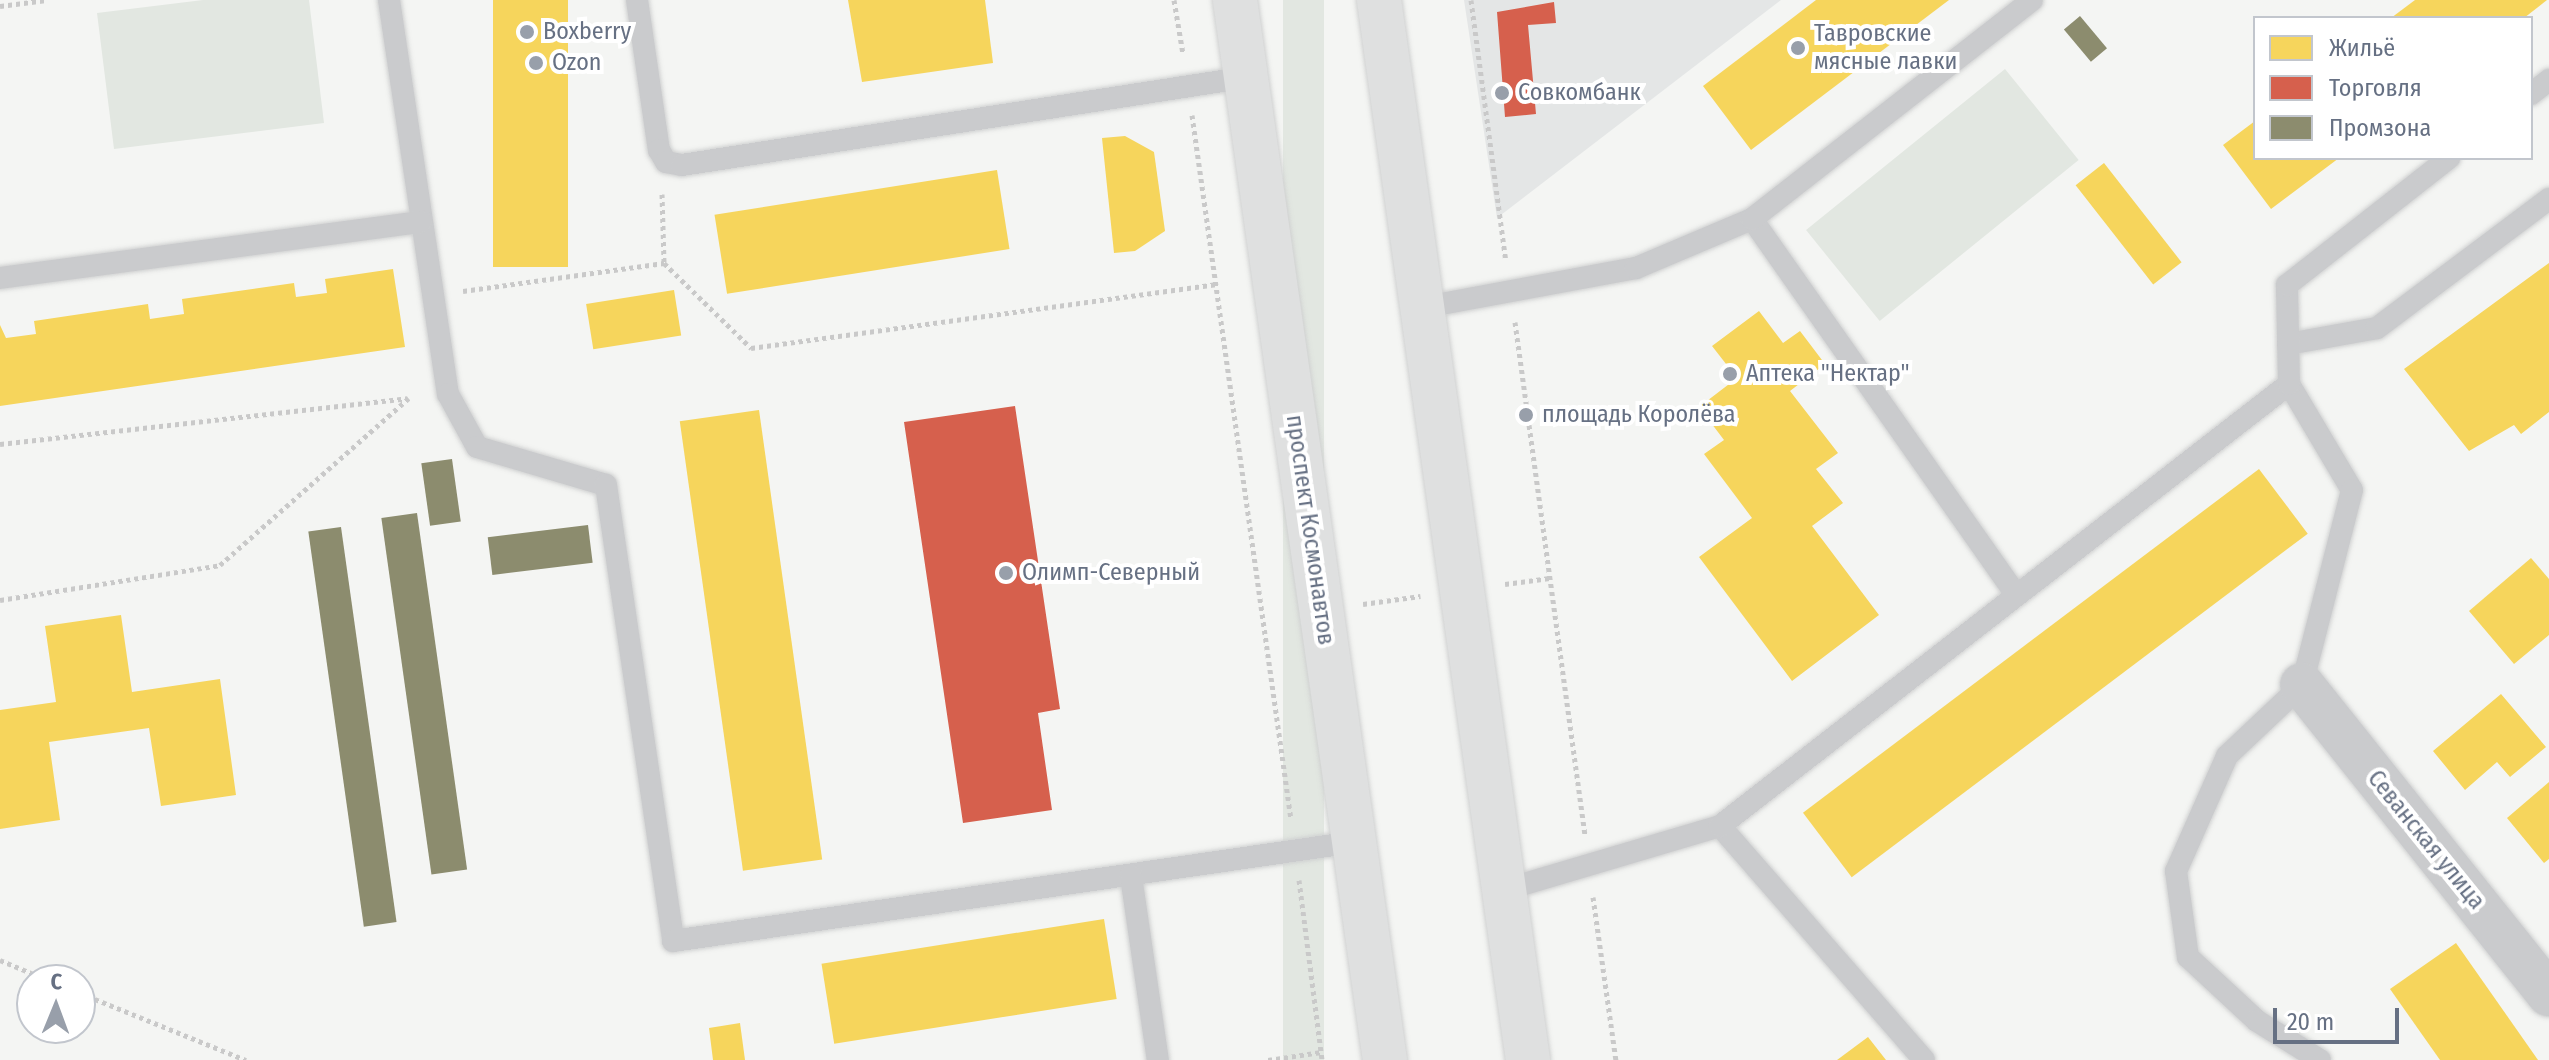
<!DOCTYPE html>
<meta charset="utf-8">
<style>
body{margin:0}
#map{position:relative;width:2549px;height:1060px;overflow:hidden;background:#f4f5f3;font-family:"Fira Sans Condensed",sans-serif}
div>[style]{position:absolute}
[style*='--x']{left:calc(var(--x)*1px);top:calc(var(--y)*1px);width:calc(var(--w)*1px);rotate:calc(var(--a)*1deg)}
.built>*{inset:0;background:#e4e6e6}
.green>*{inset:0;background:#e2e7e1;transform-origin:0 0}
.homes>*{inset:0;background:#f6d55c;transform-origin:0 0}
.shops>*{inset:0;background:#d6604d}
.industry>*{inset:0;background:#8c8c6e;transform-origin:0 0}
.path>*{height:5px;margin-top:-2.5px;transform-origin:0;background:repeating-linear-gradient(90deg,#c9c9c9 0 4px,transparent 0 8px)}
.roads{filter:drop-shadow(0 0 2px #d0d1d1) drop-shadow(0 0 2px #d0d1d1)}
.service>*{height:22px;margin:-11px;padding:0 11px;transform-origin:11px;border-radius:11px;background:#cacbcd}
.minor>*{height:44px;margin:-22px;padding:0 22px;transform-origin:22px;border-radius:22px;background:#cacbcd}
.primary>*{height:44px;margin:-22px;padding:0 22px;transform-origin:22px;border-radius:22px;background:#dfe0e0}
.dots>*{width:22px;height:22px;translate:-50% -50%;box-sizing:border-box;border:4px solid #fff;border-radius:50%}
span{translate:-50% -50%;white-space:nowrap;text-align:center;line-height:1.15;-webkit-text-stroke:8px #fff;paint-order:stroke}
.poi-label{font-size:24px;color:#667083}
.left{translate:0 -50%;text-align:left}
.street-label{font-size:24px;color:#667083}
.legend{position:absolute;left:2253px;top:16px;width:280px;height:144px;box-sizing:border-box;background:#fff;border:2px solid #c2c6cd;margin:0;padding:10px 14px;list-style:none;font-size:24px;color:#667083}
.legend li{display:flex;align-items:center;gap:16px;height:40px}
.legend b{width:40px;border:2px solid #c2c6cd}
.north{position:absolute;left:16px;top:964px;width:80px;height:80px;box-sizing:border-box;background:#fff;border:2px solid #c2c6cd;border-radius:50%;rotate:1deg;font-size:22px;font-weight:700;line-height:32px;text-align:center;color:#667083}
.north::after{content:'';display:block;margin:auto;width:28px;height:36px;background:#989faa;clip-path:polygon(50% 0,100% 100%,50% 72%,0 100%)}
.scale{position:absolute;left:2273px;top:1008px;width:126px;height:36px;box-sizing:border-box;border:4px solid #667083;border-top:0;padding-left:10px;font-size:24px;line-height:28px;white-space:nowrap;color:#667083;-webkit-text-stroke:6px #fff;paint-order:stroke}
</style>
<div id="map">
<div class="built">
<i style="clip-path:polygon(1464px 0,1781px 0,1497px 218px)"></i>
</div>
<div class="green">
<i style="clip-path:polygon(203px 0,309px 0,324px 123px,114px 149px,97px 13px)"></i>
<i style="left:1283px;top:0;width:41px;height:1071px"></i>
<i style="left:2005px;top:69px;width:117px;height:256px;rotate:51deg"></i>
</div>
<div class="homes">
<i style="left:493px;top:0;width:75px;height:267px"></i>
<i style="clip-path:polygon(848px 0,985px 0,993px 63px,862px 82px)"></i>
<i style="clip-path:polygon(1816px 0,1949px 0,1751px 150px,1703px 86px)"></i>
<i style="clip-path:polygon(2415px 0,2547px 0,2524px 18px,2391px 18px)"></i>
<i style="clip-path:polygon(2255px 121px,2255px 158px,2339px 158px,2271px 209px,2223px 145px)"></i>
<i style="clip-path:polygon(1125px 136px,1154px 152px,1165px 231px,1135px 251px,1114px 253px,1102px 138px)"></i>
<i style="left:2104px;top:163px;width:126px;height:36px;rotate:52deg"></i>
<i style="left:997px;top:170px;width:80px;height:286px;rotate:81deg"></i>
<i style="clip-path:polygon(2549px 263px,2549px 412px,2521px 434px,2514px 425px,2469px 451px,2404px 369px)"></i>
<i style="clip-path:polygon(393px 269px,405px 347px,0 406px,0 325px,6px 338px,36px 334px,34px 321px,148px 304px,150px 319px,184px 314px,182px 299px,294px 283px,296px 297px,327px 293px,325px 279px)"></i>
<i style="left:674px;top:290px;width:46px;height:89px;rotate:81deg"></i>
<i style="clip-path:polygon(1759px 311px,1783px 343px,1800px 331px,1825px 364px,1790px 391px,1838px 453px,1816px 469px,1843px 503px,1812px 526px,1879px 615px,1792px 681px,1699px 557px,1752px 518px,1704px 454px,1724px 440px,1699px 407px,1737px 378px,1712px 346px)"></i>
<i style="left:759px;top:410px;width:454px;height:80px;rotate:82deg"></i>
<i style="left:2259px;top:469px;width:81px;height:571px;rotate:53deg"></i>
<i style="clip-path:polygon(2531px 558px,2549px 579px,2549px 635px,2514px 664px,2469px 611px)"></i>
<i style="clip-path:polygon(121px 615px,132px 692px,220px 679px,236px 795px,161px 806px,149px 728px,49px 742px,60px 820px,0 829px,0 710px,56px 702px,45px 626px)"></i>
<i style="clip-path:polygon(2501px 694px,2546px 747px,2510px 777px,2497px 762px,2465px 790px,2433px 751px)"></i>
<i style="clip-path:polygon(2549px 782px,2549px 859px,2544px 863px,2507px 818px)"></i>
<i style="left:1104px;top:919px;width:81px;height:286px;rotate:81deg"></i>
<i style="clip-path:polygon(2456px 943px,2538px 1060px,2440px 1060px,2390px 989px)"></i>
<i style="clip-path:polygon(740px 1023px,745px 1060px,713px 1060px,709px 1028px)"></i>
<i style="clip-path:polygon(1868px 1037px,1886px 1060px,1837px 1060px)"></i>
</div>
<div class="shops">
<i style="clip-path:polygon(1554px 2px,1556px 23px,1528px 25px,1536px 114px,1505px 117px,1497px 12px)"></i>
<i style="clip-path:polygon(1015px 406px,1060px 709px,1038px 713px,1052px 810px,963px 823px,904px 422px)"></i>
</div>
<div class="industry">
<i style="left:2080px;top:16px;width:42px;height:21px;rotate:50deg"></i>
<i style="left:452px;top:459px;width:63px;height:31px;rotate:82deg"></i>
<i style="left:417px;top:513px;width:360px;height:36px;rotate:82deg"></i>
<i style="left:588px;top:525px;width:38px;height:101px;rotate:83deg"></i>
<i style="left:341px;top:527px;width:399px;height:33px;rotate:82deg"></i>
</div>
<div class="path">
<i style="--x:1174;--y:0;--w:55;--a:80.5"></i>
<i style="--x:1471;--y:0;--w:263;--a:82.4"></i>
<i style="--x:0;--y:6;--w:47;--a:-7.3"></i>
<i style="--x:1192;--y:115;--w:711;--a:82"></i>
<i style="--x:662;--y:194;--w:69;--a:88.3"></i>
<i style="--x:664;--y:263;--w:122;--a:44.3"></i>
<i style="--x:751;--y:348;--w:469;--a:-7.8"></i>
<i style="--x:463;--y:291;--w:203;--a:-7.9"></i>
<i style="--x:1515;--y:322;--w:518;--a:82.23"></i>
<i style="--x:0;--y:444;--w:410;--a:-6.4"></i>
<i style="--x:1505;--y:584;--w:45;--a:-7.6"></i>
<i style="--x:0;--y:600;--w:223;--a:-9"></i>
<i style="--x:220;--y:565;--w:252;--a:-41.5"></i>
<i style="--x:1363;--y:604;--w:58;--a:-8"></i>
<i style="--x:1299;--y:880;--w:181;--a:82.7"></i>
<i style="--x:1593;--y:897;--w:165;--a:82"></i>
<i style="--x:0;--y:960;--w:52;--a:22.6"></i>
<i style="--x:80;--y:993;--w:179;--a:22"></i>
<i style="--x:1268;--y:1060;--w:54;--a:-8.6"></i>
</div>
<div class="roads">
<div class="service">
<i style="--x:389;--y:0;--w:398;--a:81.5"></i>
<i style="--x:448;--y:394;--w:60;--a:61.3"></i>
<i style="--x:477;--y:447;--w:134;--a:16.4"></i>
<i style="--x:606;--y:485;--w:461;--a:81.6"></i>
<i style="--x:673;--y:941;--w:688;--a:-8.27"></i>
<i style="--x:637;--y:0;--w:152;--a:81.7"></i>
<i style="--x:659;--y:150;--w:14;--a:60"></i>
<i style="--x:666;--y:162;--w:16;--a:11"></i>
<i style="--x:682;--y:165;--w:573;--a:-8.84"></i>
<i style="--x:2531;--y:94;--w:23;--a:-38"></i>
<i style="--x:1752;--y:219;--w:459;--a:54.9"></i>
<i style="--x:0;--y:278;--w:425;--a:-7.6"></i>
<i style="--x:1425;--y:307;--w:215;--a:-10.5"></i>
<i style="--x:1636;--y:268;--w:126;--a:-22.9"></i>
<i style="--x:1752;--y:219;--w:355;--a:-38"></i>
<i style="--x:2288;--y:344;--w:90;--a:-10.2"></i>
<i style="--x:2377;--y:328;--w:215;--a:-36.9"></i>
<i style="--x:2289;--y:384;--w:123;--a:59.3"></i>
<i style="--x:2352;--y:490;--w:201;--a:104.4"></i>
<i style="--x:2302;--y:685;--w:103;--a:136.6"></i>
<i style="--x:2227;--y:756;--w:126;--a:113.9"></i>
<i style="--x:2176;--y:871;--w:87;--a:82.1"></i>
<i style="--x:2188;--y:957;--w:94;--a:42.8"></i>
<i style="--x:2257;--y:1021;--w:74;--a:31.8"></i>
<i style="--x:1720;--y:826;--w:310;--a:48.9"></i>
<i style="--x:1131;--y:876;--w:186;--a:81.7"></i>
<i style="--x:1504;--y:890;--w:225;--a:-16.5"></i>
<i style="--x:1720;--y:826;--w:721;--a:-37.84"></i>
<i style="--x:2289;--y:384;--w:99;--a:-91.2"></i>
<i style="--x:2287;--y:285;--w:206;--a:-38.1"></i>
</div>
<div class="minor">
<i style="--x:2302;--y:685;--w:396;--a:51.4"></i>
</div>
<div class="primary">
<i style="--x:1235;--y:0;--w:1071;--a:81.95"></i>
<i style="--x:1379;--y:0;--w:1070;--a:82"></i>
</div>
</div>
<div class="dots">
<i style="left:527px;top:32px;background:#989faa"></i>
<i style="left:1798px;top:48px;background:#989faa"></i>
<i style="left:536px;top:63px;background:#989faa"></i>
<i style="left:1502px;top:93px;background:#989faa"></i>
<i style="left:1730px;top:374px;background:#989faa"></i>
<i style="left:1526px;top:415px;background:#989faa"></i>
<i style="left:1006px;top:573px;background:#989faa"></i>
</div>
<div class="poi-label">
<span class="left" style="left:543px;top:32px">Boxberry</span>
<span class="left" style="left:1814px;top:48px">Тавровские<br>мясные лавки</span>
<span class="left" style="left:552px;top:63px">Ozon</span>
<span class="left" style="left:1518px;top:93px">Совкомбанк</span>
<span class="left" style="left:1746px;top:374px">Аптека "Нектар"</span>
<span class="left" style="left:1542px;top:415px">площадь Королёва</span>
<span class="left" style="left:1022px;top:573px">Олимп-Северный</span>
</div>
<div class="street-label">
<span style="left:1310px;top:530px;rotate:82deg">проспект Космонавтов</span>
<span style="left:2426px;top:840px;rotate:51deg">Севанская улица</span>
</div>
<ul class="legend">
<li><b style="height:22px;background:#f6d55c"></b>Жильё</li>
<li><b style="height:22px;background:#d6604d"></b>Торговля</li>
<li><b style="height:22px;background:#8c8c6e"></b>Промзона</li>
</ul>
<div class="north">С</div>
<div class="scale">20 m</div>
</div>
